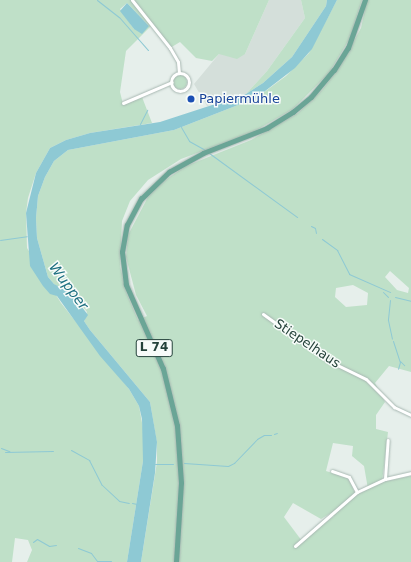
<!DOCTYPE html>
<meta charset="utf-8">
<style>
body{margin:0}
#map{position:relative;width:411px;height:562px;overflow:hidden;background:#e6efeb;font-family:"DejaVu Sans",sans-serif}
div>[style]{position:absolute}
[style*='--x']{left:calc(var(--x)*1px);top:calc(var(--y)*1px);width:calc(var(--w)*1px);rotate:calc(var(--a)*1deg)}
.built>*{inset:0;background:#d4dfda}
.green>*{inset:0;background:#bfe0c8}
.round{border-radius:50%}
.water>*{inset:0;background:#8ec9d4}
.stream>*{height:1px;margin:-0.5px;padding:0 0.5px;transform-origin:0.5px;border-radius:0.5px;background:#8ec9d4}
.roads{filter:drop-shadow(0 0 1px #a8b8b2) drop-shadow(0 0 1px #a8b8b2)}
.street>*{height:3px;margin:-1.5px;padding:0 1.5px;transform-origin:1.5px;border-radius:1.5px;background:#fff}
.street>.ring{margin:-1.5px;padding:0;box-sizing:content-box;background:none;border:3px solid #fff;border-radius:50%}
.primary>*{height:4.5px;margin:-2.25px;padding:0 2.25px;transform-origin:2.25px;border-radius:2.25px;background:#6aa596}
.dots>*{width:11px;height:11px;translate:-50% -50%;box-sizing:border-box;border:2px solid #f7fbf9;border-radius:50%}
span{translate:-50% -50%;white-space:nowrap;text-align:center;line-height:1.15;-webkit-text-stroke:3px #f7fbf9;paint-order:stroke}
.shield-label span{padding:1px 3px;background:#f7fbf9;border:1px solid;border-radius:3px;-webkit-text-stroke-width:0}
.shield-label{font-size:12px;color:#24423a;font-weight:700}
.transit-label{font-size:13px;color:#164399}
.left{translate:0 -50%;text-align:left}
.street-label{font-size:13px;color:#24423a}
.water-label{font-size:14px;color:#1c6f80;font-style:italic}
</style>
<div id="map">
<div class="built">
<i style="clip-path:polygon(269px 0,301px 0,305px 18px,267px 71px,246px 94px,207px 106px,194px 84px,219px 54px,245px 54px)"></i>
</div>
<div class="green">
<i style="clip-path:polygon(evenodd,0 0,269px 0,245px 54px,237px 59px,219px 54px,212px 61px,196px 58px,180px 42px,170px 48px,153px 24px,126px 51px,120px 92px,123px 104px,142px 97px,152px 123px,90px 133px,66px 140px,50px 148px,36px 173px,28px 198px,26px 213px,27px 248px,61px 303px,129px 389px,139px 406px,144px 434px,143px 461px,127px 562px,27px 562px,32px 550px,28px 540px,15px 538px,12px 562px,0 562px,0 0,127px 3px,128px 4px,149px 26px,134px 29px,120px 9px,127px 3px)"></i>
<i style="clip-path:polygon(301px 0,327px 0,326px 6px,292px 57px,263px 83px,246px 94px,267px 71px,305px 18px)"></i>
<i style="clip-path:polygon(evenodd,337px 0,362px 0,350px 38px,329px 73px,293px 109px,253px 132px,181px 159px,148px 180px,130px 201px,122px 221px,120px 266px,127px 294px,138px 320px,147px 316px,136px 295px,126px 257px,128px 235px,148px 197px,164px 181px,186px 166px,251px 140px,298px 113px,322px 90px,339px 68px,361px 28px,367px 0,411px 0,411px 372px,389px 366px,375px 383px,385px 402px,376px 415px,376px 429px,388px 432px,382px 482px,411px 476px,411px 562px,141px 562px,157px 462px,157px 443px,150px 402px,90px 330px,84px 321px,87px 312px,75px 297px,54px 284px,48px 277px,37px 238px,36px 218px,38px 196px,45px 177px,54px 161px,68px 150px,174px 130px,256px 98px,286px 76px,309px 53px,337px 0,390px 271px,409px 288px,408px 293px,397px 290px,385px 277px,390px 271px,337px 0,353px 285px,368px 293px,367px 305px,346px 307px,335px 297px,336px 288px,353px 285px,337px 0,333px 443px,353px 446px,352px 456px,364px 466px,368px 489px,356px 495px,348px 478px,326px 471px,333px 443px,337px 0,293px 503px,321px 519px,331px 513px,334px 516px,302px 541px,284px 517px,293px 503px)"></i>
<i class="round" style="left:173px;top:75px;width:14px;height:14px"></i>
</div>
<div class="water">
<i style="clip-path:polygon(327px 0,337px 0,312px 49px,295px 68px,256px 98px,174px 130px,68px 150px,54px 161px,45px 177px,38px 196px,36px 218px,37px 238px,48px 277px,54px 284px,70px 292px,75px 298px,88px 315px,84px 321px,90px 330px,150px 402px,157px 442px,155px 473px,141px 562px,127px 562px,143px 461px,142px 419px,139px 406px,129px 389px,100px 356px,57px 296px,50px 294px,43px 286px,30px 266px,26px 213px,36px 173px,50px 148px,66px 140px,90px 133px,160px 122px,246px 94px,263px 83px,292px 57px,326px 6px)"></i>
<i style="clip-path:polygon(127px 3px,149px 26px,142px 34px,134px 29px,120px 11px)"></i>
</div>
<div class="stream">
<i style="--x:97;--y:0;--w:28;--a:38"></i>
<i style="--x:119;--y:17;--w:44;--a:48.7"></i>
<i style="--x:140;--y:124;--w:16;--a:-63"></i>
<i style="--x:181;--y:127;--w:16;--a:60"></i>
<i style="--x:189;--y:141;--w:18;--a:29"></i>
<i style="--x:209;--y:153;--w:109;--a:36"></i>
<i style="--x:311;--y:226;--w:4;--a:27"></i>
<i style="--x:315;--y:228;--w:5;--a:79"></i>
<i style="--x:322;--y:239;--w:19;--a:36"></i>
<i style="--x:337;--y:250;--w:27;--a:63"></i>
<i style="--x:349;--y:274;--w:45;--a:23.7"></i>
<i style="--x:0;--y:240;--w:27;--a:-8"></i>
<i style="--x:383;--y:292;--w:7;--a:45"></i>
<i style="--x:395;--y:297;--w:16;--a:14"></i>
<i style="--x:390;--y:300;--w:20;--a:96"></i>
<i style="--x:388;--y:320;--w:19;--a:78"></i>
<i style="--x:393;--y:341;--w:22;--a:72"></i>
<i style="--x:400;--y:362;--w:7;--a:106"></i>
<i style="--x:400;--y:361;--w:6;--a:45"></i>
<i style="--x:274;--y:434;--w:3;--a:-18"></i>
<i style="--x:1;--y:448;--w:9;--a:21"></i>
<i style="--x:71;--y:450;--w:21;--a:29"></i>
<i style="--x:89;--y:460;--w:28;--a:63"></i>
<i style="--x:102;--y:485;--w:23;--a:43"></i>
<i style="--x:119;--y:501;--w:10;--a:11"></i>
<i style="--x:5;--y:452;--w:48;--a:-1.2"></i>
<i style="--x:184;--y:463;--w:44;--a:3.9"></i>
<i style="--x:228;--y:466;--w:7;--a:-27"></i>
<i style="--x:234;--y:463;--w:33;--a:-46"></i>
<i style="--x:257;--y:439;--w:8;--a:-30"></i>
<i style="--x:264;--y:435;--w:7;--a:0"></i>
<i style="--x:155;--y:464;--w:18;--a:0"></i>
<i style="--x:132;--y:503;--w:5;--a:11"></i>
<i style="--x:33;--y:542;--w:5;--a:-37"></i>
<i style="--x:37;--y:539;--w:14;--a:30"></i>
<i style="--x:49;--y:546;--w:7;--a:-8"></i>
<i style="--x:78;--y:548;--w:14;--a:21"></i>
<i style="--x:91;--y:553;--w:10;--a:53"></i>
<i style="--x:97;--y:561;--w:14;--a:0"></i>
</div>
<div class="roads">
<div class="street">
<i style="--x:132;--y:0;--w:61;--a:51.6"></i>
<i style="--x:170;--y:48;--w:16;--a:60"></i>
<i style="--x:178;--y:62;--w:11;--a:85"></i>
<i class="ring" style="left:171px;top:73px;width:15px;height:15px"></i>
<i style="--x:123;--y:103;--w:53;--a:-23.2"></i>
<i style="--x:263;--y:314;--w:79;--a:35.7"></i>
<i style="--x:327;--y:360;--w:43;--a:26"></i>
<i style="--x:366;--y:379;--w:40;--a:45"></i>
<i style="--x:394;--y:407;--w:19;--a:25"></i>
<i style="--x:332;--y:471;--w:18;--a:19"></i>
<i style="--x:349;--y:477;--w:17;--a:62"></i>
<i style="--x:385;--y:479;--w:39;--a:-86"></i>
<i style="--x:295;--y:546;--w:82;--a:-41.1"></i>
<i style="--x:357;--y:492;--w:31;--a:-25"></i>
<i style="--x:385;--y:479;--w:27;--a:-13"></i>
</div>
<div class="primary">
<i style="--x:176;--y:562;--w:79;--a:-86.4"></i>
<i style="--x:181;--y:483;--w:57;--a:-94"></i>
<i style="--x:177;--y:426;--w:59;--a:-103.8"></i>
<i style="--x:163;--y:369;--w:92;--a:-113.8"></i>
<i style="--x:126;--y:285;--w:33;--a:-97"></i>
<i style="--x:122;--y:252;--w:27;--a:-80"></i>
<i style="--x:127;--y:225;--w:30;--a:-62"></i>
<i style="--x:141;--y:199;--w:39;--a:-44"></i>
<i style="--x:169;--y:172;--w:39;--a:-29"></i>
<i style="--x:203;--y:153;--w:69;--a:-21.3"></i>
<i style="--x:267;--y:128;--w:31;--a:-32"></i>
<i style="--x:293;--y:112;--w:23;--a:-40"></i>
<i style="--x:311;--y:97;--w:35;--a:-50"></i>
<i style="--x:334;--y:70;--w:26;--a:-58"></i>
<i style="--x:348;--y:48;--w:51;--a:-70.5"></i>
</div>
</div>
<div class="dots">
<i style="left:191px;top:99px;background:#1a4fb4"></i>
</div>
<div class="shield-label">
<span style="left:154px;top:348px">L 74</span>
</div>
<div class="transit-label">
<span class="left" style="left:199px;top:99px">Papiermühle</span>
</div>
<div class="street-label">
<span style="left:307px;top:344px;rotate:34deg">Stiepelhaus</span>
</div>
<div class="water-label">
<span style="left:69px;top:286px;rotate:53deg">Wupper</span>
</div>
</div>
